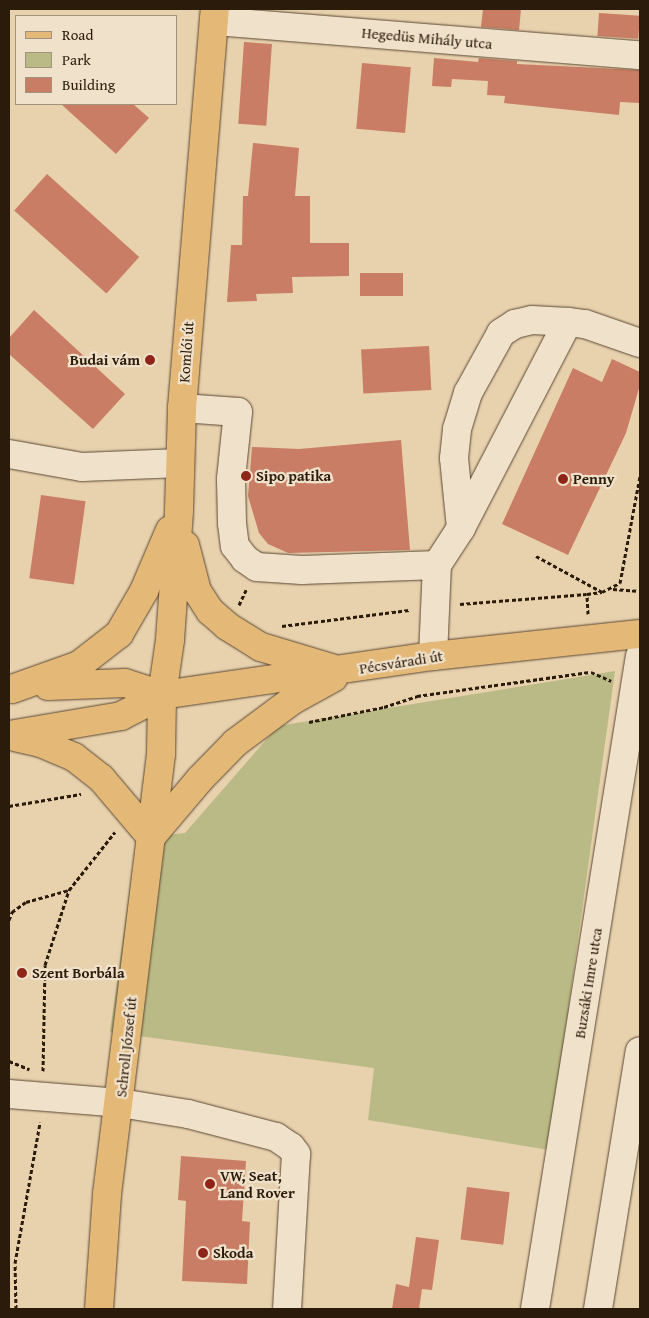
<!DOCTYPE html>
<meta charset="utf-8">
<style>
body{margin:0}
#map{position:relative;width:649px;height:1318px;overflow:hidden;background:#e8d1ad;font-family:"Gentium Book Plus",serif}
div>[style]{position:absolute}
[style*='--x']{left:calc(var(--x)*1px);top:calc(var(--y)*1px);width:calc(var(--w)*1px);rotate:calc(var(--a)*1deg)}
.green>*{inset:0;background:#baba86}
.building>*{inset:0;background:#c97d64;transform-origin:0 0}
.path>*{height:3px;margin-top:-1.5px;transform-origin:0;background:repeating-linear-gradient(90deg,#2b1b0b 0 4px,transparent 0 6.5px)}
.roads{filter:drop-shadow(0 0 1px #5a4834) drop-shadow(0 0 1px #5a4834)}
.minor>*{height:28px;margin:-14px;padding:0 14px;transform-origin:14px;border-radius:14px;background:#f0e1ca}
.major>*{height:28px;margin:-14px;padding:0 14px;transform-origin:14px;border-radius:14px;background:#e4b876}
.dots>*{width:14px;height:14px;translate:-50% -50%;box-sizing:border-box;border:2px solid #f0e1ca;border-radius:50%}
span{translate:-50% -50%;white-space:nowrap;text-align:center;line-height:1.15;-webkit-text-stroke:4.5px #f0e1ca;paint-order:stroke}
.street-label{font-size:15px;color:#2b1b0b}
.poi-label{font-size:15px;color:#2b1b0b;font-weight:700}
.right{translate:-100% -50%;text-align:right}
.left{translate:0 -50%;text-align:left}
.frame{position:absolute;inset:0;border:10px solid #2b1b0b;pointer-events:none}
.legend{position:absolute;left:15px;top:15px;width:162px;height:90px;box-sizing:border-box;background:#f0e1ca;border:1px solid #a1927e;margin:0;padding:6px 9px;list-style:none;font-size:15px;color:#2b1b0b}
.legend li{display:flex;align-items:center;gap:10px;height:25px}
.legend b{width:25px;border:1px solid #a1927e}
</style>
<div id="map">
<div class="green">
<i style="clip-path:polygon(615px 671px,549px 1150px,368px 1120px,374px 1068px,110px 1032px,137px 838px,185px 833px,278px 726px)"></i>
</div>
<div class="building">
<i style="clip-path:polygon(483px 9px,521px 9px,519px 30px,481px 27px)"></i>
<i style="left:599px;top:13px;width:41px;height:23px;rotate:4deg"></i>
<i style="left:244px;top:42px;width:28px;height:82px;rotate:4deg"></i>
<i style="clip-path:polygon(434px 58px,478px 62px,479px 58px,517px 61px,517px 64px,640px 70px,640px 103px,620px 102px,619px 115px,504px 103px,505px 96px,487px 95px,488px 81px,452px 79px,451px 87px,432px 86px)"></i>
<i style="left:362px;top:63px;width:49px;height:66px;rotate:5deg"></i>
<i style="clip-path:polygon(61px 104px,133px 104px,149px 118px,116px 154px)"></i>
<i style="clip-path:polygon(253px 143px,299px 148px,295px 196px,310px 196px,310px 243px,349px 243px,349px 276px,292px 277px,293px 293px,256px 294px,257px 301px,227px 302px,231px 245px,242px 245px,243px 196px,248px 196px)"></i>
<i style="left:47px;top:174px;width:124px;height:49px;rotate:42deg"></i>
<i style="left:403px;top:273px;width:23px;height:43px;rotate:90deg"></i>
<i style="clip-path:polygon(34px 310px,125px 394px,93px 429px,9px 354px,9px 338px)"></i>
<i style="left:429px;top:346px;width:44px;height:68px;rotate:87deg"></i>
<i style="clip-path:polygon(612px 359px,640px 372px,640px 385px,626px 433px,568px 555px,502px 524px,573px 368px,602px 382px)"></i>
<i style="clip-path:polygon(401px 440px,410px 550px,288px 553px,268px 544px,259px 533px,248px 496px,252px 447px,299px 449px)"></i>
<i style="left:41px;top:495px;width:45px;height:84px;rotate:8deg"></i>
<i style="clip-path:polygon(181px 1156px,246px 1161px,242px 1221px,250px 1222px,247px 1284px,182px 1281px,186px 1201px,178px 1200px)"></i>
<i style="left:467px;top:1187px;width:43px;height:53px;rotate:7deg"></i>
<i style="clip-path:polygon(416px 1237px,439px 1240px,432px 1290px,422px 1289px,419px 1309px,392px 1309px,396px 1284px,409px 1287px)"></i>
</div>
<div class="path">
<i style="--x:536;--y:556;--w:75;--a:28.6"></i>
<i style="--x:613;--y:589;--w:27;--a:4"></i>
<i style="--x:460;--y:604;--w:127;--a:-4.5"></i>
<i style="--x:239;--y:605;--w:17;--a:-65"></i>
<i style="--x:588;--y:614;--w:20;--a:-93"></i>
<i style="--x:587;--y:594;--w:15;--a:-8"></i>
<i style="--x:602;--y:592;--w:20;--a:-27"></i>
<i style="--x:620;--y:583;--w:109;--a:-79.4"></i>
<i style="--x:282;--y:626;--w:128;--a:-7.2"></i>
<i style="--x:309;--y:722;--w:76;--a:-11.3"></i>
<i style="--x:384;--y:707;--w:35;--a:-18"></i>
<i style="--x:417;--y:696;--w:176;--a:-7.9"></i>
<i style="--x:591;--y:672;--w:22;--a:24"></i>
<i style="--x:9;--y:806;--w:73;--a:-9.5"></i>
<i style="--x:9;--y:920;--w:9;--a:-69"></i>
<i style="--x:12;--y:912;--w:17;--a:-36"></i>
<i style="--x:26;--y:902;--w:45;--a:-15.6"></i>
<i style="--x:9;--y:1061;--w:22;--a:22"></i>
<i style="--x:43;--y:1071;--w:106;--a:-88.9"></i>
<i style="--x:45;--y:965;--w:79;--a:-72.3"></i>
<i style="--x:69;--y:890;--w:74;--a:-51.6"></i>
<i style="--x:16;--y:1309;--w:46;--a:-91.2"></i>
<i style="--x:15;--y:1263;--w:143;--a:-79.9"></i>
</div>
<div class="roads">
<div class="minor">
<i style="--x:214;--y:21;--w:427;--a:4.6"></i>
<i style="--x:182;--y:408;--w:56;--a:4.1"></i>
<i style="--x:238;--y:412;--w:67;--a:96"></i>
<i style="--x:231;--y:479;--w:44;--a:88.7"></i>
<i style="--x:232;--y:523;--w:23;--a:83"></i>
<i style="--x:235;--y:546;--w:16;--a:52"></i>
<i style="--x:245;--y:559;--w:14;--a:34"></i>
<i style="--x:257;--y:567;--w:45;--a:3.8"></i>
<i style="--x:302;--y:570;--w:135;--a:-2.1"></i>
<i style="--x:9;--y:454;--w:74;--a:10.1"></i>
<i style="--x:82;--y:467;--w:98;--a:-2.3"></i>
<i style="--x:461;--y:528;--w:232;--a:-62.6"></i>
<i style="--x:433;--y:656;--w:91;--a:-87.5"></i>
<i style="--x:437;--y:565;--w:44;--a:-57"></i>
<i style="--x:461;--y:528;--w:70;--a:-95.7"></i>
<i style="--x:454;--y:458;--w:29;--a:-84"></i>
<i style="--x:457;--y:429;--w:38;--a:-73"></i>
<i style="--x:468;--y:393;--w:68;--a:-61.2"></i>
<i style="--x:501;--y:333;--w:17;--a:-33"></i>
<i style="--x:515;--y:324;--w:17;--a:-13"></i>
<i style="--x:532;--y:320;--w:36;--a:3"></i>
<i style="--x:568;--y:322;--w:17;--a:7"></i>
<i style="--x:585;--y:324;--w:58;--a:19.1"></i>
<i style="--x:9;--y:1094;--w:111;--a:4.6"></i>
<i style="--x:120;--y:1103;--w:69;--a:9.2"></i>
<i style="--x:188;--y:1114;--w:91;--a:14.6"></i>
<i style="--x:276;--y:1137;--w:18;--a:34"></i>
<i style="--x:291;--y:1147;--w:9;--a:54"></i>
<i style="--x:296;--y:1154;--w:155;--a:93.3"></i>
<i style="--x:535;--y:1309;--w:661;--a:-80.87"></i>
<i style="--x:598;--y:1309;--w:261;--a:-80.8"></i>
</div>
<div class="major">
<i style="--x:185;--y:545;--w:48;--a:75.4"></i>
<i style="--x:197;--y:591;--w:24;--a:57"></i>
<i style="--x:210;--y:611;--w:23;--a:41"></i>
<i style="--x:227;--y:626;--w:40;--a:32"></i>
<i style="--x:261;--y:647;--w:73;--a:16.7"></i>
<i style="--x:48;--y:686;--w:77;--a:-2.2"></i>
<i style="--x:125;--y:683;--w:39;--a:18"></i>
<i style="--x:12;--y:689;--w:71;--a:-19.7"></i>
<i style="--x:79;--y:665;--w:51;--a:-37.8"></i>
<i style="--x:119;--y:634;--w:50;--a:-59.8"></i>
<i style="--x:144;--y:591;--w:66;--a:-66.9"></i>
<i style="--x:9;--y:735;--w:114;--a:-9.6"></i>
<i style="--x:121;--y:716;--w:46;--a:-27.1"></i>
<i style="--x:162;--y:695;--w:274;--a:-8.2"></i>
<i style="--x:433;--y:656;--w:208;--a:-6.1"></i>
<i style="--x:15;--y:737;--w:27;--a:13"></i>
<i style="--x:41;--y:743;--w:36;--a:23"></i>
<i style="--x:74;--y:757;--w:34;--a:38"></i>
<i style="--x:101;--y:778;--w:77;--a:49.7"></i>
<i style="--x:151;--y:837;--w:76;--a:-49.8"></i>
<i style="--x:200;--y:779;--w:50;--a:-45.8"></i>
<i style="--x:235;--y:743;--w:72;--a:-36.6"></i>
<i style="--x:293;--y:700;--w:46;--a:-28.8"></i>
<i style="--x:99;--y:1309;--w:115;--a:-86"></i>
<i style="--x:107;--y:1194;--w:443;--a:-83"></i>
<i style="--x:161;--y:754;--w:59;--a:-89"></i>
<i style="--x:162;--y:695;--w:56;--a:-81.7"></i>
<i style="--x:170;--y:640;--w:130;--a:-86"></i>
<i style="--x:179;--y:510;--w:102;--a:-88.3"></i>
<i style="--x:182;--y:408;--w:400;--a:-85.3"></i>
</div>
</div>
<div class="dots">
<i style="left:150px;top:360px;background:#8f2418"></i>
<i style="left:246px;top:476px;background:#8f2418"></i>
<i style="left:563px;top:479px;background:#8f2418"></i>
<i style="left:22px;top:973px;background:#8f2418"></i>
<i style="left:210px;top:1184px;background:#8f2418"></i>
<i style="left:203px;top:1253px;background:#8f2418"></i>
</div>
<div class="street-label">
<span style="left:427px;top:38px;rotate:5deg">Hegedüs Mihály utca</span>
<span style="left:186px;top:352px;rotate:-86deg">Komlói út</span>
<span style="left:401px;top:662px;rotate:-9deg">Pécsváradi út</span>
<span style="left:588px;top:983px;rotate:-81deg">Buzsáki Imre utca</span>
<span style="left:126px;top:1047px;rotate:-84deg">Schroll József út</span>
</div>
<div class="poi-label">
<span class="right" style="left:140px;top:360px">Budai vám</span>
<span class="left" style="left:256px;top:476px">Sipo patika</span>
<span class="left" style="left:573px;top:479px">Penny</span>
<span class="left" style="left:32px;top:973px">Szent Borbála</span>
<span class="left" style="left:220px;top:1184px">VW, Seat,<br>Land Rover</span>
<span class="left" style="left:213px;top:1253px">Skoda</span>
</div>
<div class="frame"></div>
<ul class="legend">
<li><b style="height:6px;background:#e4b876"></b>Road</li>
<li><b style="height:14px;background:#baba86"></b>Park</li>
<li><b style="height:14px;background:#c97d64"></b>Building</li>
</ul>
</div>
